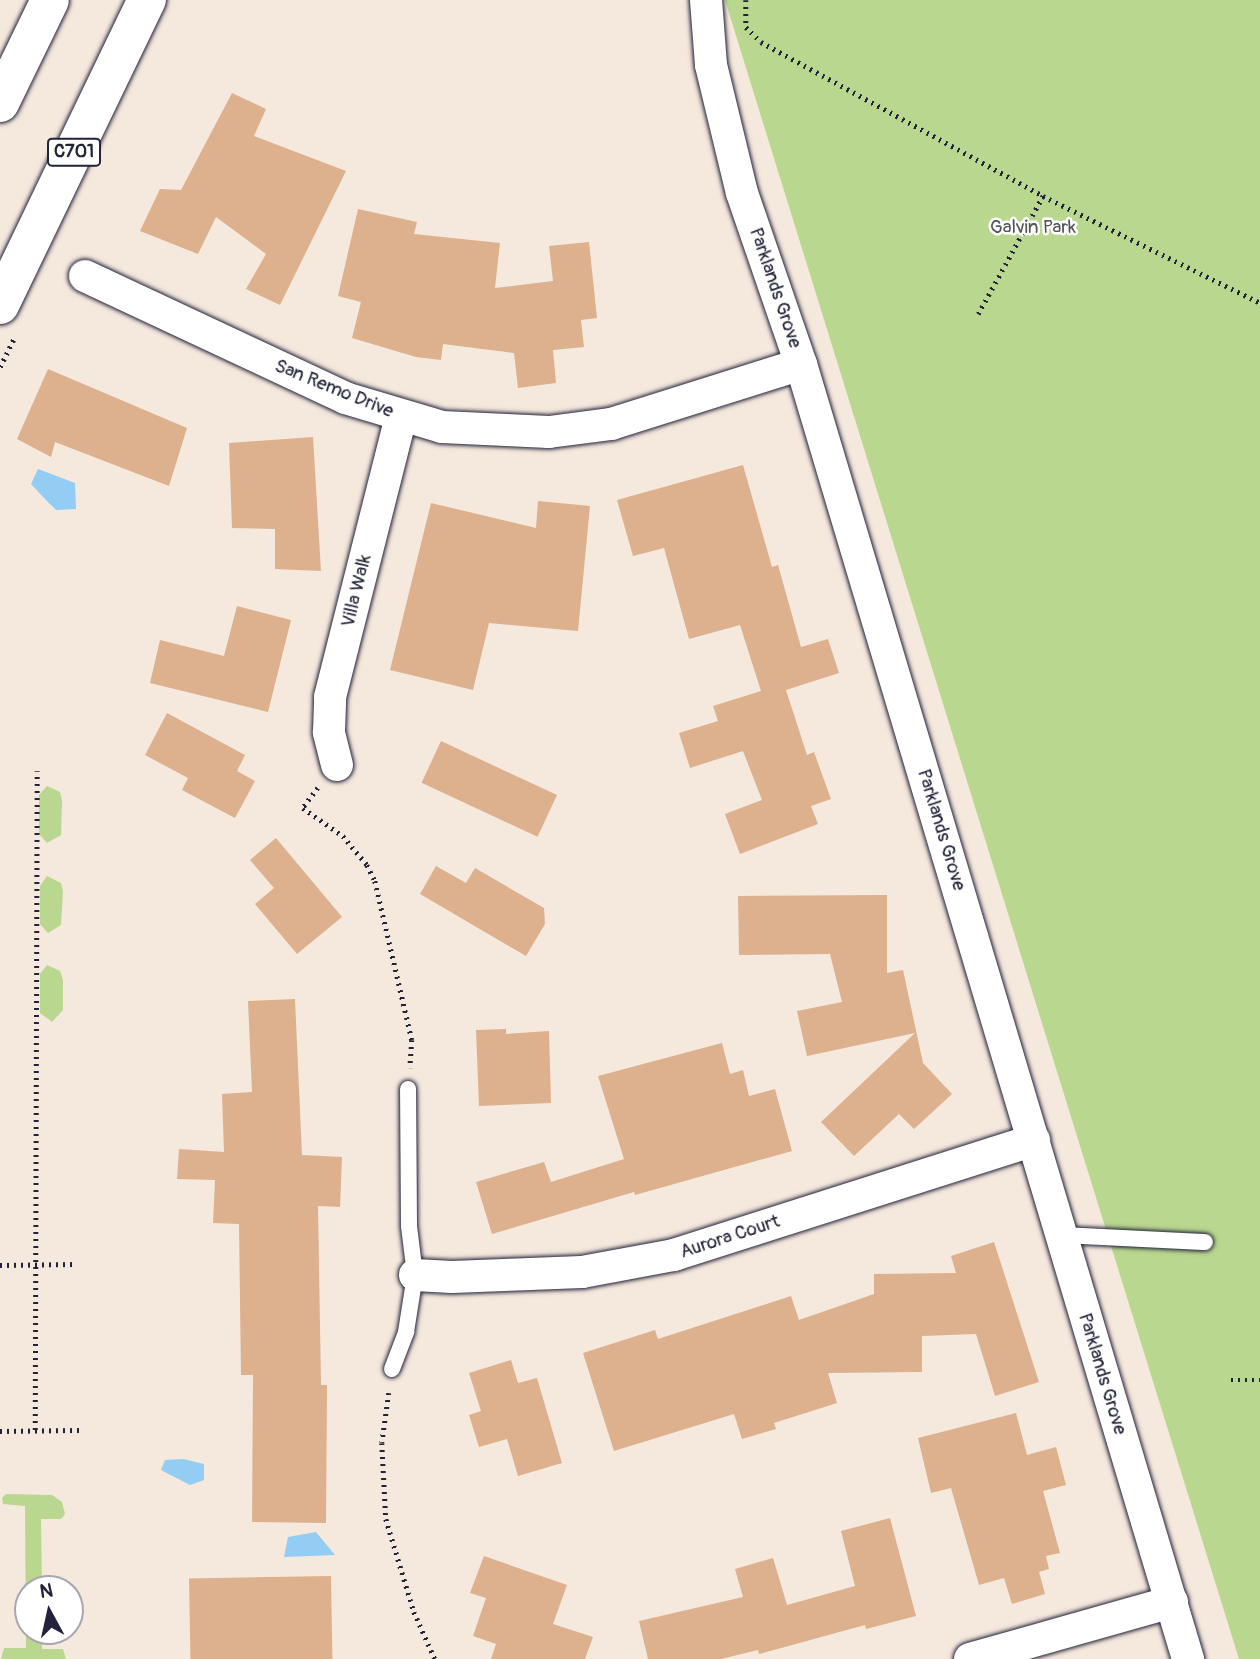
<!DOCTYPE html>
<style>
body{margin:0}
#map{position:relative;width:1260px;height:1659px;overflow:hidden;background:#f5e8dd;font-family:Pangolin,sans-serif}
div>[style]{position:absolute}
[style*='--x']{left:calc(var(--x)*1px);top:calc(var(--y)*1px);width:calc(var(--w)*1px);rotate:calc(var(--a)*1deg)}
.green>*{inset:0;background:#bad78f}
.water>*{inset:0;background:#93cdf3}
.building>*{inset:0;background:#ddb18e;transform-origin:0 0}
.path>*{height:4.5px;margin-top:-2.25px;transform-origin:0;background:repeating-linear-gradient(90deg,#22223b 0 2px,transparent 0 7px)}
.roads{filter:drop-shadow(0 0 2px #22223b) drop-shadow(0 0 2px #22223b)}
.lane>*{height:16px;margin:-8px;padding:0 8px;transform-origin:8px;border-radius:8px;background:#fff}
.street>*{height:32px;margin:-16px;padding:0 16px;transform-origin:16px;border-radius:16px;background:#fff}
.primary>*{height:38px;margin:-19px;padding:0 19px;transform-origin:19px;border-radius:19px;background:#fff}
span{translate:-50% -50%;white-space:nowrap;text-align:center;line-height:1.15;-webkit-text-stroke:5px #fff;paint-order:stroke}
.shield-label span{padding:2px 5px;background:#fff;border:2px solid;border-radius:5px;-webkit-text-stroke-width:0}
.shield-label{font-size:18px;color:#22223b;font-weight:700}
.park-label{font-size:19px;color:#505854}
.street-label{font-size:19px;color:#22223b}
.north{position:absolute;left:14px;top:1575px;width:70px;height:70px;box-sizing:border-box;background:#fff;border:2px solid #a7a7b1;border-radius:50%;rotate:352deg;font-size:19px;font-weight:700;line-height:28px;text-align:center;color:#22223b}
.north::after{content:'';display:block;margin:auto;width:24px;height:32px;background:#22223b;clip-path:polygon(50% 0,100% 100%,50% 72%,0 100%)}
</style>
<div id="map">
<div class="green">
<i style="clip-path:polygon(725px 0,1260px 0,1260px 1659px,1239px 1659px)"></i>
<i style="clip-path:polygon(47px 786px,60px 792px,62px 801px,61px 835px,47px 843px,39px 834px,39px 795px)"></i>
<i style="clip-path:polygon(47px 876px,61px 883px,63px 891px,61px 925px,48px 933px,40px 924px,40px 886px)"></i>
<i style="clip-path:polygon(47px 965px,60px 971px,63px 980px,63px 1010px,52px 1022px,40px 1013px,40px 974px)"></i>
<i style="clip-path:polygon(6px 1494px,52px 1495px,62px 1502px,65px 1514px,61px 1519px,41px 1519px,42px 1589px,28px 1589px,28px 1631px,42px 1631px,42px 1649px,63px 1649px,66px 1659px,1px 1659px,4px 1648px,26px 1648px,25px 1506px,3px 1504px,2px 1498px)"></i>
</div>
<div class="water">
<i style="clip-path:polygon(38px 469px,75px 483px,76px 509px,56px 510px,45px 499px,31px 484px)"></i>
<i style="clip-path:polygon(183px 1459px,204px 1464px,204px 1480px,190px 1485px,161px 1470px,165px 1460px)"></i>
<i style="clip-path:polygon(316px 1532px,335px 1555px,284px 1557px,288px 1537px)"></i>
</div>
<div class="building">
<i style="clip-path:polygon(232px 93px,266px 109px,254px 136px,346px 171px,280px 305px,246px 289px,266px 254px,216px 217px,198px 254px,140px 231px,160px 189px,181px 190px)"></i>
<i style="clip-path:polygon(358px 209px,417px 222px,414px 234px,500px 243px,495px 288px,553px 281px,549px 246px,589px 242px,597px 318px,581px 320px,584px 347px,553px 350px,556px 383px,518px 388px,514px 353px,443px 344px,441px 360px,416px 357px,352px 338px,361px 302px,338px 296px)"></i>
<i style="clip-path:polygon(48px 369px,187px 428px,169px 486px,55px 442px,51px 457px,17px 439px)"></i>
<i style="clip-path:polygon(313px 437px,321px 571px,275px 569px,275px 529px,232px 528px,229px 443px)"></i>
<i style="clip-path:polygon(743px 465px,772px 567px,778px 565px,801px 647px,828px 639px,839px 673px,786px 690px,807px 755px,814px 752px,831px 799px,811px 806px,818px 824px,740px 854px,725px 814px,762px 800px,743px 751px,690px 768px,679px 733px,718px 721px,713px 706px,761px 691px,740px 625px,689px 639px,664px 548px,633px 556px,617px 500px)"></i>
<i style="clip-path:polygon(538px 501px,590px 506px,578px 631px,489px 623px,473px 690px,390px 670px,431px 503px,536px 528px)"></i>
<i style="clip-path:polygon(237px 606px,291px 620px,268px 712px,150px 683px,160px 640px,224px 656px)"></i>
<i style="clip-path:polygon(167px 713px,245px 755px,237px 771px,255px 781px,235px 818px,182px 790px,188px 778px,145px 755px)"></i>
<i style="left:441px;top:741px;width:128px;height:46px;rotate:25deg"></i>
<i style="clip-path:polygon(276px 838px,342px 917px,297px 954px,255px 904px,274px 888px,250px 860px)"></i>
<i style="clip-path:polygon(436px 866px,466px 883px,475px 868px,544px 908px,545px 924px,526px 956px,420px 894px)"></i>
<i style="clip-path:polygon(887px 895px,887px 973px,903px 970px,923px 1063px,952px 1094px,914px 1129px,899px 1114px,854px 1156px,821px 1122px,915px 1033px,807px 1056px,797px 1011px,842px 1002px,830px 954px,739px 955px,738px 896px)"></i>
<i style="clip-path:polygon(295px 999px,302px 1155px,342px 1157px,340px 1207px,318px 1206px,321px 1385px,327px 1385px,326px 1523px,252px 1522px,253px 1375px,241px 1375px,239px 1224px,213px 1223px,215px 1180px,177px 1179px,179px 1149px,224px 1152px,222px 1094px,252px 1092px,248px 1001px)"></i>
<i style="clip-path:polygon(506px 1029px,506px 1034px,549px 1031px,551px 1103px,479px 1106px,476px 1030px)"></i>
<i style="clip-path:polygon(722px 1043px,730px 1074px,743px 1070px,749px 1096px,775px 1089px,792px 1151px,635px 1195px,634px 1192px,492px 1234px,476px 1182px,544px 1162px,551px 1182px,624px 1159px,598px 1076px)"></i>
<i style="clip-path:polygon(994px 1242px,1039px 1382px,995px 1396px,976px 1334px,922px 1336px,922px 1372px,828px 1373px,837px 1403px,774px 1423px,776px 1429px,742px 1439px,734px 1414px,614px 1451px,583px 1353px,655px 1330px,658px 1339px,791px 1296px,799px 1320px,874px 1294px,874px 1274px,956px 1273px,951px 1256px)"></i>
<i style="clip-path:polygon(511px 1360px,518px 1383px,537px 1378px,562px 1463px,518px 1476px,507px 1439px,479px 1447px,469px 1415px,481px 1411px,469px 1373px)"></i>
<i style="clip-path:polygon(1016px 1413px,1027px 1455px,1056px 1447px,1066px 1485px,1043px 1491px,1060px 1553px,1046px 1556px,1049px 1569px,1039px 1572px,1045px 1594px,1012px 1604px,1004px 1578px,979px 1585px,951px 1488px,931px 1493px,918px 1438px)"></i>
<i style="clip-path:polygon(890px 1518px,916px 1616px,866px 1629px,865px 1625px,759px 1654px,758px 1650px,721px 1659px,648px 1659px,639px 1621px,743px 1597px,735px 1569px,773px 1558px,787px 1605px,855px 1586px,841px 1531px)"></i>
<i style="clip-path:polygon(484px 1556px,567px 1585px,553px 1624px,593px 1637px,585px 1659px,491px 1659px,496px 1644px,473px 1636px,486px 1598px,470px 1593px)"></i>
<i style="left:331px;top:1576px;width:83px;height:142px;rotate:89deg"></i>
</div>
<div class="path">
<i style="--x:746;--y:0;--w:27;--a:90"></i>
<i style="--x:746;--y:27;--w:21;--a:45"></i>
<i style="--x:761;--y:42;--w:321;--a:28.6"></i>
<i style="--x:1043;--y:196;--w:242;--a:26.2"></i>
<i style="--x:978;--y:314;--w:135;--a:-61.2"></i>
<i style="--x:0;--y:367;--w:34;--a:-64"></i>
<i style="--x:318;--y:788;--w:25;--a:127"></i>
<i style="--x:303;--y:808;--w:49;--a:35"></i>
<i style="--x:343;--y:836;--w:38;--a:50"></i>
<i style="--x:367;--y:865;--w:18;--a:63"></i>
<i style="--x:375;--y:881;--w:163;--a:76.9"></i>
<i style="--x:412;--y:1040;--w:28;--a:94"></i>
<i style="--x:0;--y:1265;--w:77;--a:-0.7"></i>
<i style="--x:1231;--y:1380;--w:29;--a:0"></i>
<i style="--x:389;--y:1393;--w:50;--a:98"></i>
<i style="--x:382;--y:1443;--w:76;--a:87"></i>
<i style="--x:386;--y:1519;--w:97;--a:73.2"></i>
<i style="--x:414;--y:1612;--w:51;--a:65.9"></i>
<i style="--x:35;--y:1430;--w:659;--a:-89.83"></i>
<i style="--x:0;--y:1431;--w:79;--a:-0.7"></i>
</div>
<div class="roads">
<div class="lane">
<i style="--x:1060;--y:1235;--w:145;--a:2.8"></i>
<i style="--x:392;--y:1369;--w:40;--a:-69"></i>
<i style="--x:406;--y:1332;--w:58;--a:-81"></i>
<i style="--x:415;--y:1275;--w:49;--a:-97"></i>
<i style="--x:409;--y:1226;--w:137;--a:-90.4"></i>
</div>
<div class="street">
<i style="--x:706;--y:0;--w:65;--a:85.6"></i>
<i style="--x:711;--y:65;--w:132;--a:76.4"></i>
<i style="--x:742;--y:193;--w:181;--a:71"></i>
<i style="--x:801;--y:364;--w:1352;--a:73.36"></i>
<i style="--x:85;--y:276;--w:287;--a:25.1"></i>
<i style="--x:345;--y:398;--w:101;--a:16.6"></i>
<i style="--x:442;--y:427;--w:107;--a:2.7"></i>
<i style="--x:549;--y:432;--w:63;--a:-7.4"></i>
<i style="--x:611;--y:424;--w:199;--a:-17.5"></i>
<i style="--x:337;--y:765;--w:34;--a:-104"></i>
<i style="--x:329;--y:732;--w:35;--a:-88"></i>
<i style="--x:330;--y:697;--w:289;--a:-75.8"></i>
<i style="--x:415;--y:1275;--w:37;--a:3"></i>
<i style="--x:452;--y:1277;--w:130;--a:-2.2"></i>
<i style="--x:582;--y:1272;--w:94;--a:-10.5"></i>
<i style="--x:674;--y:1255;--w:378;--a:-17.7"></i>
<i style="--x:970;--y:1659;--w:210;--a:-15.8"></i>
</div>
<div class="primary">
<i style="--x:0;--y:103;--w:114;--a:-64.1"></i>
<i style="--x:0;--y:305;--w:339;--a:-64.3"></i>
</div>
</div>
<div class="shield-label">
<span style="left:74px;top:152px">C701</span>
</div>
<div class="park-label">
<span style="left:1033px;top:228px">Galvin Park</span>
</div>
<div class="street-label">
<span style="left:775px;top:288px;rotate:71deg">Parklands Grove</span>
<span style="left:334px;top:389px;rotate:22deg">San Remo Drive</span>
<span style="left:357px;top:591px;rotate:-76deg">Villa Walk</span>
<span style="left:941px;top:830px;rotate:73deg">Parklands Grove</span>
<span style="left:730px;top:1237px;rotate:-18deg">Aurora Court</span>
<span style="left:1102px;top:1374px;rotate:73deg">Parklands Grove</span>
</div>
<div class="north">N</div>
</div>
